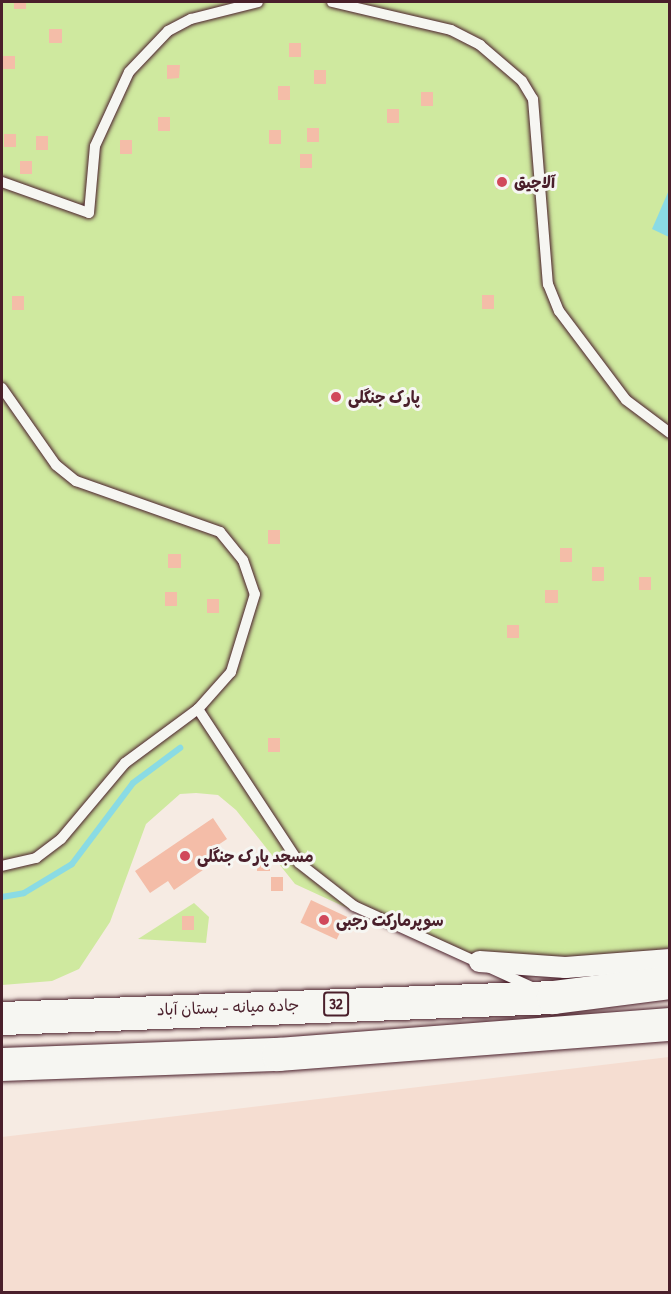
<!DOCTYPE html>
<meta charset="utf-8">
<style>
body{margin:0}
#map{position:relative;width:671px;height:1294px;overflow:hidden;background:#f6ebe3;font-family:"Patrick Hand","Playpen Sans Arabic",sans-serif}
div>[style]{position:absolute}
[style*='--x']{left:calc(var(--x)*1px);top:calc(var(--y)*1px);width:calc(var(--w)*1px);rotate:calc(var(--a)*1deg)}
.built>*{inset:0;background:#f5ddd1}
.green>*{inset:0;background:#cfe99f}
.water>*{inset:0;background:#8adbe4}
.stream>*{height:6px;margin:-3px;padding:0 3px;transform-origin:3px;border-radius:3px;background:#8adbe4}
.building>*{inset:0;background:#f4bda8;transform-origin:0 0}
.roads{filter:drop-shadow(0 0 2px #4a1f2b) drop-shadow(0 0 2px #4a1f2b)}
.lane>*{height:10px;margin:-5px;padding:0 5px;transform-origin:5px;border-radius:5px;background:#f6f6f2}
.street>*{height:21px;margin:-10.5px;padding:0 10.5px;transform-origin:10.5px;border-radius:10.5px;background:#f6f6f2}
.primary>*{height:33px;margin:-16.5px;padding:0 16.5px;transform-origin:16.5px;border-radius:16.5px;background:#f6f6f2}
.dots>*{width:16px;height:16px;translate:-50% -50%;box-sizing:border-box;border:3px solid #f6f6f2;border-radius:50%}
span{translate:-50% -50%;white-space:nowrap;text-align:center;line-height:1.15;-webkit-text-stroke:6px #f6f6f2;paint-order:stroke}
.shield-label span{padding:2px 4px;background:#f6f6f2;border:2px solid;border-radius:4px;-webkit-text-stroke-width:0}
.shield-label{font-size:15px;color:#4a1f2b;font-weight:700}
.poi-label{font-size:16px;color:#4a1f2b;font-weight:700}
.left{translate:0 -50%;text-align:left}
.street-label{font-size:16px;color:#4a1f2b}
.frame{position:absolute;inset:0;border:3px solid #4a1f2b;pointer-events:none}
</style>
<div id="map">
<div class="built">
<i style="clip-path:polygon(669px 1057px,669px 1292px,2px 1292px,2px 1137px)"></i>
</div>
<div class="green">
<i style="clip-path:polygon(2px 2px,669px 2px,669px 948px,532px 976px,445px 953px,295px 884px,236px 810px,218px 795px,196px 793px,180px 794px,146px 824px,110px 922px,79px 969px,52px 981px,2px 985px)"></i>
<i style="clip-path:polygon(194px 903px,209px 917px,206px 943px,138px 939px)"></i>
</div>
<div class="water">
<i style="clip-path:polygon(669px 190px,670px 237px,669px 237px,652px 229px)"></i>
</div>
<div class="stream">
<i style="--x:2;--y:897;--w:22;--a:-10"></i>
<i style="--x:24;--y:893;--w:56;--a:-31.1"></i>
<i style="--x:72;--y:864;--w:101;--a:-53"></i>
<i style="--x:133;--y:783;--w:59;--a:-36.7"></i>
</div>
<div class="building">
<i style="left:14px;top:2px;width:12px;height:7px"></i>
<i style="left:49px;top:29px;width:13px;height:14px"></i>
<i style="left:289px;top:43px;width:12px;height:14px"></i>
<i style="left:3px;top:56px;width:12px;height:13px"></i>
<i style="clip-path:polygon(167px 65px,180px 65px,179px 78px,167px 79px)"></i>
<i style="left:314px;top:70px;width:12px;height:14px"></i>
<i style="left:278px;top:86px;width:12px;height:14px"></i>
<i style="left:421px;top:92px;width:12px;height:14px"></i>
<i style="left:387px;top:109px;width:12px;height:14px"></i>
<i style="left:158px;top:117px;width:12px;height:14px"></i>
<i style="left:307px;top:128px;width:12px;height:14px"></i>
<i style="left:269px;top:130px;width:12px;height:14px"></i>
<i style="left:4px;top:134px;width:12px;height:13px"></i>
<i style="left:48px;top:136px;width:14px;height:12px;rotate:90deg"></i>
<i style="left:120px;top:140px;width:12px;height:14px"></i>
<i style="left:300px;top:154px;width:12px;height:14px"></i>
<i style="left:20px;top:161px;width:12px;height:13px"></i>
<i style="left:508px;top:175px;width:14px;height:12px;rotate:90deg"></i>
<i style="left:482px;top:295px;width:12px;height:14px"></i>
<i style="left:12px;top:296px;width:12px;height:14px"></i>
<i style="left:268px;top:530px;width:12px;height:14px"></i>
<i style="left:560px;top:548px;width:12px;height:14px"></i>
<i style="left:168px;top:554px;width:13px;height:14px"></i>
<i style="left:592px;top:567px;width:12px;height:14px"></i>
<i style="left:639px;top:577px;width:12px;height:13px"></i>
<i style="left:545px;top:590px;width:13px;height:13px"></i>
<i style="left:165px;top:592px;width:12px;height:14px"></i>
<i style="left:207px;top:599px;width:12px;height:14px"></i>
<i style="left:507px;top:625px;width:12px;height:13px"></i>
<i style="left:268px;top:738px;width:12px;height:14px"></i>
<i style="clip-path:polygon(213px 818px,227px 839px,209px 851px,216px 861px,174px 890px,168px 881px,150px 893px,135px 871px)"></i>
<i style="left:257px;top:858px;width:13px;height:13px"></i>
<i style="left:271px;top:877px;width:12px;height:14px"></i>
<i style="left:311px;top:900px;width:40px;height:25px;rotate:25deg"></i>
<i style="left:182px;top:916px;width:12px;height:14px"></i>
</div>
<div class="roads">
<div class="lane">
<i style="--x:332;--y:2;--w:122;--a:13.2"></i>
<i style="--x:451;--y:30;--w:33;--a:27"></i>
<i style="--x:480;--y:45;--w:55;--a:40.6"></i>
<i style="--x:522;--y:81;--w:21;--a:59"></i>
<i style="--x:533;--y:99;--w:186;--a:85.4"></i>
<i style="--x:548;--y:284;--w:29;--a:68"></i>
<i style="--x:559;--y:311;--w:111;--a:53"></i>
<i style="--x:626;--y:400;--w:55;--a:36.9"></i>
<i style="--x:2;--y:182;--w:92;--a:19.6"></i>
<i style="--x:89;--y:213;--w:67;--a:-84.9"></i>
<i style="--x:95;--y:146;--w:81;--a:-65.3"></i>
<i style="--x:129;--y:72;--w:57;--a:-46.4"></i>
<i style="--x:168;--y:31;--w:26;--a:-28"></i>
<i style="--x:191;--y:19;--w:69;--a:-14.2"></i>
<i style="--x:2;--y:388;--w:94;--a:55"></i>
<i style="--x:56;--y:465;--w:26;--a:39"></i>
<i style="--x:76;--y:481;--w:153;--a:19.5"></i>
<i style="--x:220;--y:532;--w:36;--a:51"></i>
<i style="--x:243;--y:560;--w:36;--a:71"></i>
<i style="--x:255;--y:594;--w:82;--a:107.1"></i>
<i style="--x:231;--y:672;--w:50;--a:131.7"></i>
<i style="--x:198;--y:709;--w:91;--a:143.5"></i>
<i style="--x:125;--y:763;--w:99;--a:130.1"></i>
<i style="--x:61;--y:839;--w:31;--a:143"></i>
<i style="--x:36;--y:858;--w:35;--a:167"></i>
<i style="--x:198;--y:709;--w:184;--a:56.7"></i>
<i style="--x:299;--y:863;--w:70;--a:38"></i>
<i style="--x:354;--y:906;--w:196;--a:24.5"></i>
</div>
<div class="street">
<i style="--x:479;--y:961;--w:86;--a:4"></i>
<i style="--x:565;--y:967;--w:105;--a:-4.4"></i>
</div>
<div class="primary">
<i style="--x:2;--y:1018;--w:551;--a:-2.18"></i>
<i style="--x:553;--y:997;--w:118;--a:-7.3"></i>
<i style="--x:2;--y:1064;--w:276;--a:-2.1"></i>
<i style="--x:278;--y:1054;--w:393;--a:-4.4"></i>
</div>
</div>
<div class="dots">
<i style="left:502px;top:182px;background:#d1495b"></i>
<i style="left:336px;top:397px;background:#d1495b"></i>
<i style="left:185px;top:856px;background:#d1495b"></i>
<i style="left:324px;top:920px;background:#d1495b"></i>
</div>
<div class="shield-label">
<span style="left:336px;top:1004px">32</span>
</div>
<div class="poi-label">
<span class="left" style="left:514px;top:182px">آلاچیق</span>
<span class="left" style="left:348px;top:397px">پارک جنگلی</span>
<span class="left" style="left:197px;top:856px">مسجد پارک جنگلی</span>
<span class="left" style="left:336px;top:920px">سوپرمارکت رجبی</span>
</div>
<div class="street-label">
<span style="left:228px;top:1007px;rotate:-2deg">جاده میانه - بستان آباد</span>
</div>
<div class="frame"></div>
</div>
